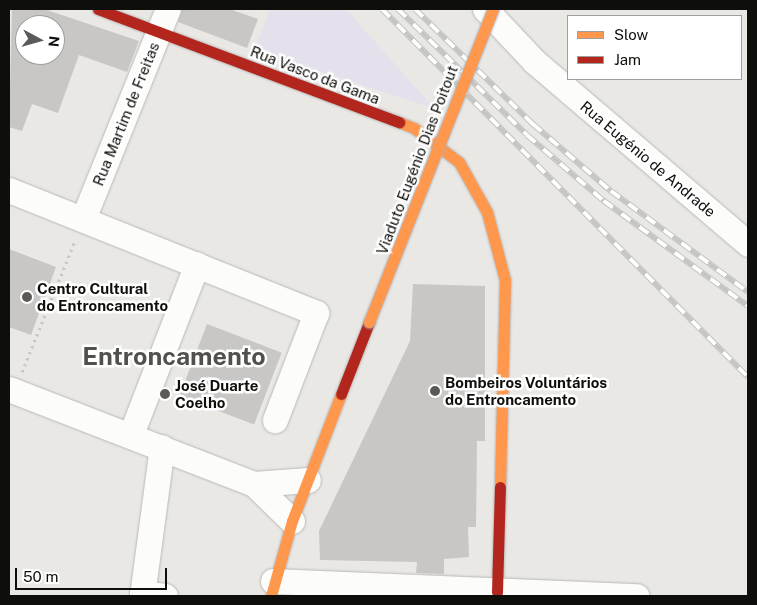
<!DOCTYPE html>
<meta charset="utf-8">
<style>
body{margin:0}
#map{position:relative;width:757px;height:605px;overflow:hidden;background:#eae8e5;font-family:"Public Sans",sans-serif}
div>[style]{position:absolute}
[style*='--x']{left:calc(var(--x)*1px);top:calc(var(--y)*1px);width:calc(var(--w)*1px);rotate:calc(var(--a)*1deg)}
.education>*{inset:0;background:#e4e1ec}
.building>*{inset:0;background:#c8c7c6;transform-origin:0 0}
.path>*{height:3px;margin-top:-1.5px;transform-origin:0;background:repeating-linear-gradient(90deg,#c7c7c7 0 2.5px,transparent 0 6.5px)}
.roads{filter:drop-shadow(0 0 1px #b9b8b6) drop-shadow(0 0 1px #b9b8b6)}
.street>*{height:25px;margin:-12.5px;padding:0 12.5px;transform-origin:12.5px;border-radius:12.5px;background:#fcfcfb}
.slow>*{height:11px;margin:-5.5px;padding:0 5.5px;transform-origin:5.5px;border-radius:5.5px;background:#ff974d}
.jam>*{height:11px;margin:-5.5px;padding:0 5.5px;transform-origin:5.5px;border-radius:5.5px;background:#b3261e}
.rail>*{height:5.5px;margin-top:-2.75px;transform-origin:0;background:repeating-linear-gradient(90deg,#fff 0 11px,#c5c5c4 0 22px);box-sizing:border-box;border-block:1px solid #c5c5c4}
.bridges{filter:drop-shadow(0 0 1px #acadb4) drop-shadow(0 0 1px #acadb4)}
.slow-bridge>*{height:11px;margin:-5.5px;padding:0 5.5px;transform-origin:5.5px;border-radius:5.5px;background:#ff974d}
.dots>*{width:14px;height:14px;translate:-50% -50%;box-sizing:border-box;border:2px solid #fff;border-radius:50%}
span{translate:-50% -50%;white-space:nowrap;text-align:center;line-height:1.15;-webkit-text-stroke:5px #fff;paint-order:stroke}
.street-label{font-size:15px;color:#0e0e0b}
.poi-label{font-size:15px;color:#0e0e0b;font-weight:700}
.left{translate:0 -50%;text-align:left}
.town-label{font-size:25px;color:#52504a;font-weight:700}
.frame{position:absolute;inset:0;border:10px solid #0e0e0b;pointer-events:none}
.legend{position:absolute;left:567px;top:15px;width:175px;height:65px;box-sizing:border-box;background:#fff;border:1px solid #9f9f9d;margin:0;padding:6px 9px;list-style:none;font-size:15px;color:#0e0e0b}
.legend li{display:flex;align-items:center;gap:10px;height:25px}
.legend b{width:25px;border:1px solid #9f9f9d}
.north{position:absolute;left:15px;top:15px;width:50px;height:50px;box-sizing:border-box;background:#fff;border:1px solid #9f9f9d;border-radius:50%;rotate:96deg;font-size:14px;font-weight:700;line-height:20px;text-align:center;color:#0e0e0b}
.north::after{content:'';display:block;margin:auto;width:18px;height:22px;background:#5b5a57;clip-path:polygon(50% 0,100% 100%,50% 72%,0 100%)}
.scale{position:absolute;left:15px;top:568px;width:152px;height:22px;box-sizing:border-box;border:2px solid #0e0e0b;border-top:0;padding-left:6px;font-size:15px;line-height:18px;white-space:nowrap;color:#0e0e0b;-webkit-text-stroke:4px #fff;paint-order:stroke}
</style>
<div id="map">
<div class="education">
<i style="clip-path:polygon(270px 9px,346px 9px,435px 109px,254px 50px)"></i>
</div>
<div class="building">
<i style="clip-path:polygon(evenodd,12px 9px,44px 9px,139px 41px,127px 72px,79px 55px,58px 113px,32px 104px,22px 131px,9px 127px,12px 9px,25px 25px,55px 25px,55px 55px,25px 55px,25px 25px)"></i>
<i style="clip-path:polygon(182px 9px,229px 9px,258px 19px,247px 48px,178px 22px)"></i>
<i style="clip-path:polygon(9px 249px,56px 267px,31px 335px,9px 327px)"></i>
<i style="clip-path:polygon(413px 284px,485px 286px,485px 441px,477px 441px,476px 527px,468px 527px,469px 557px,444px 559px,444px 574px,416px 573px,417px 562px,320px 560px,319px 531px,410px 341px)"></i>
<i style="left:207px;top:324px;width:80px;height:77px;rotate:21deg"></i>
</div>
<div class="path">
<i style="--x:22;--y:372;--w:141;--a:-68"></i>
</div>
<div class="roads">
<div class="street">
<i style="--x:485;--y:9;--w:71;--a:46.7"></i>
<i style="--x:534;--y:61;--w:282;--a:40.5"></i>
<i style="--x:9;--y:190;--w:331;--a:21.8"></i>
<i style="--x:316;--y:313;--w:115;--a:111"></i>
<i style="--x:83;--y:219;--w:227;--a:-68"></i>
<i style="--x:9;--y:389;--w:263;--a:21.2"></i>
<i style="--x:254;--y:484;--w:53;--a:44.2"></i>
<i style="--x:131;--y:434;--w:182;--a:-68.8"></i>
<i style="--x:254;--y:484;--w:54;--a:-4.2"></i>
<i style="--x:273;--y:581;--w:364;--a:2.4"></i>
<i style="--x:142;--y:593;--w:23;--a:7"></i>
<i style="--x:142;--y:596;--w:150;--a:-82.4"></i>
</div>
<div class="slow">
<i style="--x:399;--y:122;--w:16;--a:22"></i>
<i style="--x:414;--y:128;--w:56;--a:37.1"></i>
<i style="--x:459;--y:162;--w:57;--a:60.8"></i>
<i style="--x:487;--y:212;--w:70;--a:75.2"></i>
<i style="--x:505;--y:280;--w:207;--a:91.4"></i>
<i style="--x:271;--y:596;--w:78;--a:-74.4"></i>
<i style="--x:292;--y:521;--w:136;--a:-68.9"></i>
</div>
<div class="jam">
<i style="--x:98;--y:9;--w:322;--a:20.6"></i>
<i style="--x:341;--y:394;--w:77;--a:-68.7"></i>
<i style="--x:497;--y:592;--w:105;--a:-88.4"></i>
</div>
</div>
<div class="rail">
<i style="--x:382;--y:9;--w:519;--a:45.16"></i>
<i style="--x:398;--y:9;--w:180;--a:44.3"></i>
<i style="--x:527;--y:135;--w:101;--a:40.6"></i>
<i style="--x:604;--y:201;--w:178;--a:36.1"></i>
<i style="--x:415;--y:9;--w:165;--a:44.3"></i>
<i style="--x:533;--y:124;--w:103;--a:40.7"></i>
<i style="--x:611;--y:191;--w:170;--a:36.4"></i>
</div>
<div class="bridges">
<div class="slow-bridge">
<i style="--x:369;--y:322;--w:337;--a:-68.4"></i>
</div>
</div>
<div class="dots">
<i style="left:27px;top:297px;background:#5b5a57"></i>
<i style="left:435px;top:391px;background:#5b5a57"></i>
<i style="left:165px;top:394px;background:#5b5a57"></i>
</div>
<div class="street-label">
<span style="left:315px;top:75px;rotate:21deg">Rua Vasco da Gama</span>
<span style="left:126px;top:114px;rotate:-68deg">Rua Martim de Freitas</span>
<span style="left:648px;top:159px;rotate:40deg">Rua Eugénio de Andrade</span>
<span style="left:417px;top:160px;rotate:-69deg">Viaduto Eugénio Dias Poitout</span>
</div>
<div class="poi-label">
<span class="left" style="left:37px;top:297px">Centro Cultural<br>do Entroncamento</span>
<span class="left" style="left:445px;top:391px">Bombeiros Voluntários<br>do Entroncamento</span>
<span class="left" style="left:175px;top:394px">José Duarte<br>Coelho</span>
</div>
<div class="town-label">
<span style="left:174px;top:356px">Entroncamento</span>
</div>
<div class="frame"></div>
<ul class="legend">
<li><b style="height:6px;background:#ff974d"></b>Slow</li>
<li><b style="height:6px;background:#b3261e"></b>Jam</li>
</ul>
<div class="north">N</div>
<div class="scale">50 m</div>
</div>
